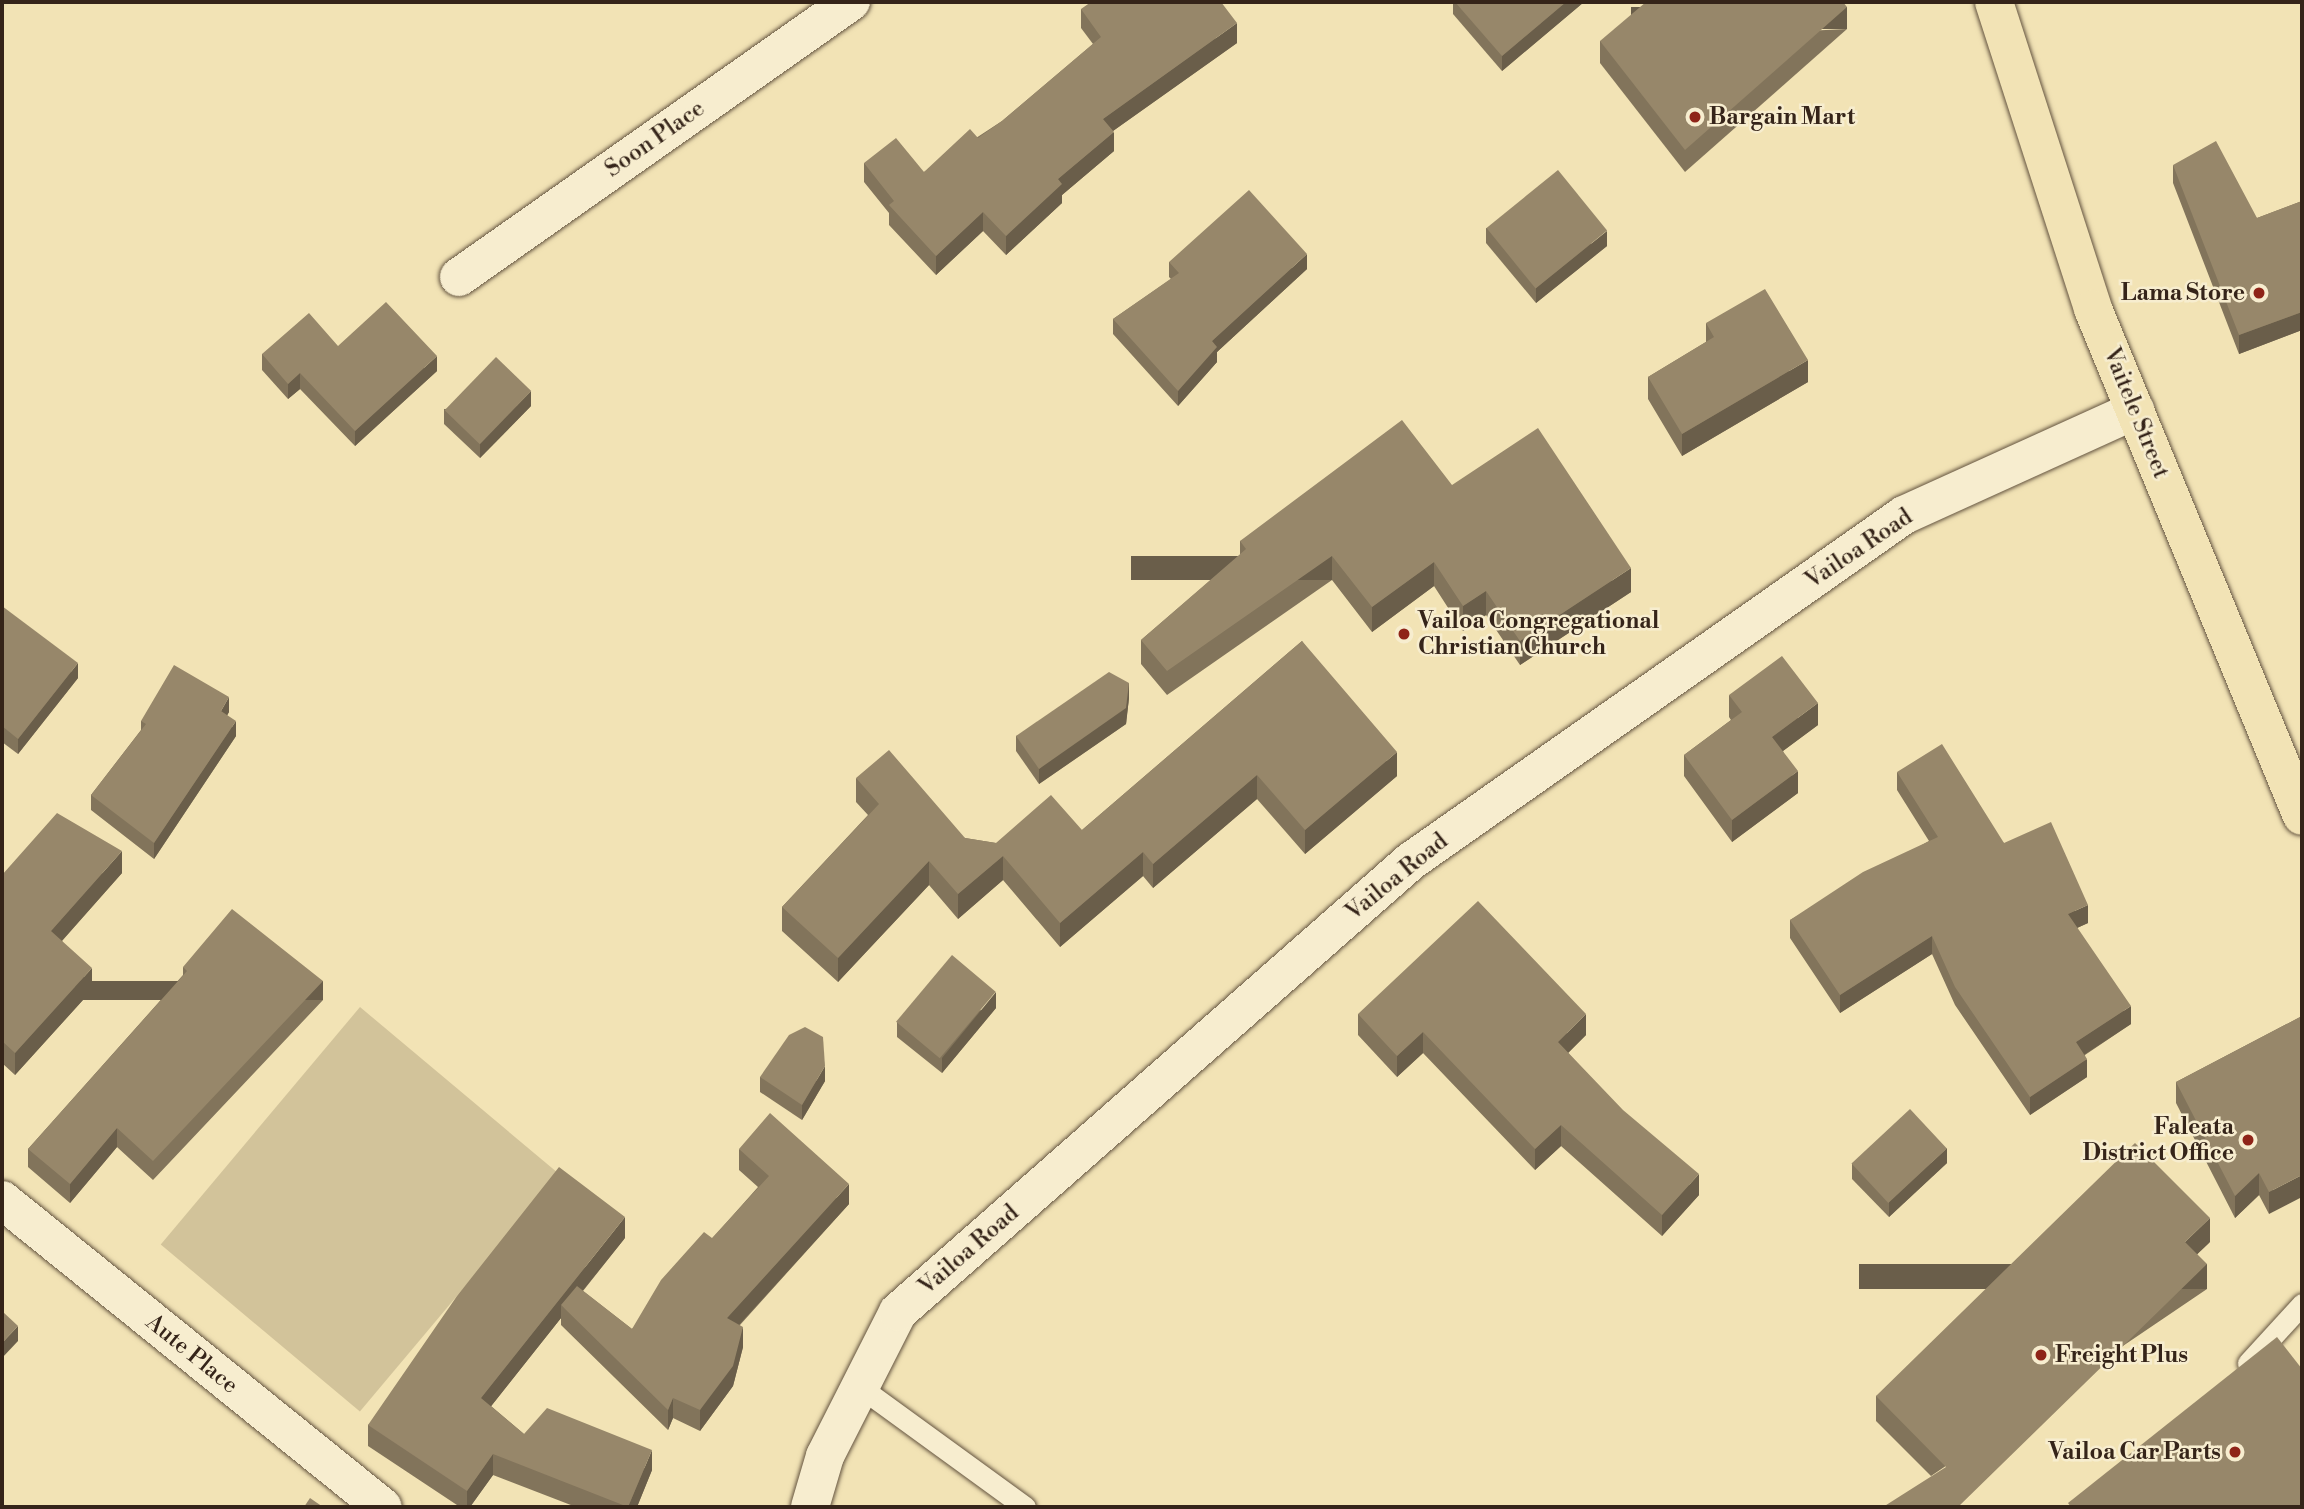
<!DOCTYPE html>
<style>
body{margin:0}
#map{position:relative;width:2304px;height:1509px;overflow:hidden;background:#f2e3b5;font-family:"Libre Bodoni",serif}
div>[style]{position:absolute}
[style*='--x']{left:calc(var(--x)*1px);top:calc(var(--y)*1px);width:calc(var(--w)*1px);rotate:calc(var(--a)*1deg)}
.green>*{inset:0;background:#d2c39a;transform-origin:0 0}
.roads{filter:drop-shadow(0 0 2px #645440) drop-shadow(0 0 2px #645440)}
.service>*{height:21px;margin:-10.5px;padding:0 10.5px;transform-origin:10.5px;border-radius:10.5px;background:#f7edcf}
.minor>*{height:38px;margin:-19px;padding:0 19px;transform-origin:19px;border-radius:19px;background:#f7edcf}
.secondary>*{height:38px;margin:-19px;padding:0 19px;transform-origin:19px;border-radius:19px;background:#f7edcf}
.primary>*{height:38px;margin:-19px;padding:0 19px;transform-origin:19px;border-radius:19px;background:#f2e3b5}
.wall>*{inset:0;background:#82745b}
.shaded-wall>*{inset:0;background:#6a5e4a;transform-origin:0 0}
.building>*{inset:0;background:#97876a;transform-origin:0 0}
.dots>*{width:19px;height:19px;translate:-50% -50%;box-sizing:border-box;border:4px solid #f7edcf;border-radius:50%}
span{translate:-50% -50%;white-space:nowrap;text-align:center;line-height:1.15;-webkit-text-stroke:5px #f7edcf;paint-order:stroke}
.poi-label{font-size:23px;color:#352419;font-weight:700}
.left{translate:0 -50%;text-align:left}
.right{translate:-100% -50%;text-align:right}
.street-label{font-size:23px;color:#352419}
.frame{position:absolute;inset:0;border:4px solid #352419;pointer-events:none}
</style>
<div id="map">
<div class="green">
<i style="left:360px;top:1007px;width:260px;height:310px;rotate:40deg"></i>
</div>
<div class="roads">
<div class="service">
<i style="--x:2248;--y:1363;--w:80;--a:-47.5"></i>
<i style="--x:860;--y:1387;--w:204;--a:36"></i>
</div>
<div class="minor">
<i style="--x:459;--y:277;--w:479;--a:-35.1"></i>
<i style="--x:2;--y:1200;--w:489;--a:38.9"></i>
</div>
<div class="secondary">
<i style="--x:810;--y:1507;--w:53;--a:-73.6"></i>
<i style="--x:825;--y:1456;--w:161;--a:-63.1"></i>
<i style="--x:898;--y:1312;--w:683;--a:-41.32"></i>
<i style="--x:1411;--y:861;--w:602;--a:-35.06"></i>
<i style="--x:1904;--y:515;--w:254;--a:-24.4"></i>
</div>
<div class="primary">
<i style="--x:1994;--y:2;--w:323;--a:72.1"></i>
<i style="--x:2093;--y:309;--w:548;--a:67.6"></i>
</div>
</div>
<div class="wall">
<i style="clip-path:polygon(1453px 2px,1584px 2px,1502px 71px,1453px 14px)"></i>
<i style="clip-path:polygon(1081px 9px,1237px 43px,1113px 131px,1114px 151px,1062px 195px,1062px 203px,1006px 255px,983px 231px,936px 275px,889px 225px,889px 213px,864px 182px,864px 163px,924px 172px,1002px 121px,1093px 44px,1081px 28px)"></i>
<i style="clip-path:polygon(1847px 29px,1685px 172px,1600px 63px,1600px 41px)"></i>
<i style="clip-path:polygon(2173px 165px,2257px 218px,2302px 201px,2302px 330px,2239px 354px,2173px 183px)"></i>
<i style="clip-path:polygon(1486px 228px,1607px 246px,1536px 303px,1486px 243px)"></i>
<i style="clip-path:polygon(1169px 262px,1307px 269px,1217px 352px,1217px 362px,1178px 406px,1113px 334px,1113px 319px,1171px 279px,1169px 277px)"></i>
<i style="clip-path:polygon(1706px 323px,1808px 382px,1682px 456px,1648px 399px,1648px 377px,1706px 342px)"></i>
<i style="clip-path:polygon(338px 346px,437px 371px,355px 446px,300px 389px,288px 399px,262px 370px,262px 354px)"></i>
<i style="clip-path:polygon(531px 406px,480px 458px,444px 424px,444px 409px)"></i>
<i style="clip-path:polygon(1452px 485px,1631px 592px,1520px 665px,1486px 615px,1463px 631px,1434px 586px,1372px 632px,1332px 580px,1167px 695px,1141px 664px,1141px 640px,1240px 555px,1240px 541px)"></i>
<i style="clip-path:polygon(2px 606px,78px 678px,18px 754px,2px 742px)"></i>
<i style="clip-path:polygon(1302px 641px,1397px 776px,1305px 854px,1257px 799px,1153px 888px,1143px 876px,1060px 947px,1003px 880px,958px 919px,929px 885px,838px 982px,782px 931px,782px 907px,868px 815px,856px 802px,856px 778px,965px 838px,996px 843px,1082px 830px)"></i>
<i style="clip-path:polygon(1729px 695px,1818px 725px,1783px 751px,1798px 793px,1732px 842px,1684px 776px,1684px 755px,1731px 720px,1729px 717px)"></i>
<i style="clip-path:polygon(1129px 698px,1126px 724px,1039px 784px,1016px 751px,1016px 736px)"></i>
<i style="clip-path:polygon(229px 712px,227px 715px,236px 736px,154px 859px,91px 810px,91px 795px,141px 730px,141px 721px)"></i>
<i style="clip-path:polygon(1897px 772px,2004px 843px,2088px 923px,2077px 928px,2131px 1024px,2085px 1055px,2087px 1077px,2030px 1115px,1955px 1005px,1932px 954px,1840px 1013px,1790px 938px,1790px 920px,1929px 841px,1897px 790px)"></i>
<i style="clip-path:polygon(122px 873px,62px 941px,92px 990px,15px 1075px,2px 1063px,2px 875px)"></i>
<i style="clip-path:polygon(183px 967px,323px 1000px,153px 1180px,117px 1147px,70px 1203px,28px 1167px,28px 1149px,183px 975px)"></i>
<i style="clip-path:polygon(996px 1008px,942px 1073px,897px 1037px,897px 1022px)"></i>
<i style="clip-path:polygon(1358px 1014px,1586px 1035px,1568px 1053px,1699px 1195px,1662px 1236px,1561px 1146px,1535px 1170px,1423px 1053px,1397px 1077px,1358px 1035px)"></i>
<i style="clip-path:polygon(2302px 1016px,2269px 1214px,2259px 1195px,2235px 1218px,2176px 1103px,2176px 1082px)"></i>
<i style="clip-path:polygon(760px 1077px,825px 1081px,802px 1120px,760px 1092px)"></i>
<i style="clip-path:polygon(739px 1149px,849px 1204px,740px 1325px,743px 1347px,733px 1386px,700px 1431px,673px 1418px,668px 1430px,561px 1325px,561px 1318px,491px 1406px,524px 1434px,652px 1470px,637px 1507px,576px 1507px,493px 1475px,470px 1507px,460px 1507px,368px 1446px,368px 1425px,625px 1238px,583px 1291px,632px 1329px,758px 1187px,739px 1170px)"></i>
<i style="clip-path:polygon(1947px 1163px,1889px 1217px,1852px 1179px,1852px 1164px)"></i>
<i style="clip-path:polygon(2210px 1242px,2197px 1254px,2207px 1289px,1931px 1476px,1876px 1421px,1876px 1396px)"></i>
</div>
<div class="shaded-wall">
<i style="clip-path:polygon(1566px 2px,1584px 2px,1502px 71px,1502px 56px)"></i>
<i style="left:1847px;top:7px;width:22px;height:216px;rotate:90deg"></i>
<i style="clip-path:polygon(1237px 23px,1237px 43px,1103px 138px,1103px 119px)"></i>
<i style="clip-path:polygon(1114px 132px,1114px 151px,1062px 195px,1062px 203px,1006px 255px,1006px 236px,1058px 179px)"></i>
<i style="clip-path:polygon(983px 212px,983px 231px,936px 275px,936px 256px)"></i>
<i style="clip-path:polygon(1607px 231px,1607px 246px,1536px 303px,1536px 288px)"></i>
<i style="clip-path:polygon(1307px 254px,1307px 269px,1217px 352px,1217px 362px,1178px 406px,1178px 391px,1212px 341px)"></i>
<i style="clip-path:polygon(2302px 312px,2302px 330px,2239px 354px,2239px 335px)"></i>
<i style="clip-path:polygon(437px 356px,437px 371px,355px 446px,355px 431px)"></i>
<i style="clip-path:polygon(1808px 360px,1808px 382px,1682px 456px,1682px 434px)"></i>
<i style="clip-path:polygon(300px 373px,300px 389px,288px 399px,288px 384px)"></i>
<i style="clip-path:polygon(531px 391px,531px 406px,480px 458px,480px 443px)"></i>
<i style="left:1332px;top:556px;width:24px;height:201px;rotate:90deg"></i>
<i style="clip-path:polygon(1434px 562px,1434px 586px,1372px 632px,1372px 607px)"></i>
<i style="clip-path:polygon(1631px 568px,1631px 592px,1520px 665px,1520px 641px)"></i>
<i style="clip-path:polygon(1486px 591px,1486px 615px,1463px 631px,1463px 606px)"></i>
<i style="clip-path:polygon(78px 663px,78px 678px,18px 754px,18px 739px)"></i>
<i style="clip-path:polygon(1129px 683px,1129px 698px,1126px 724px,1039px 784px,1039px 769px)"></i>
<i style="clip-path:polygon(229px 697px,229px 712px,221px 727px,221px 711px)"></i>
<i style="clip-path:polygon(1818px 703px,1818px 725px,1772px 759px,1772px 737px)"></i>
<i style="clip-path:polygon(236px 721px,236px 736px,154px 859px,154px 843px)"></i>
<i style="clip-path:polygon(1397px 752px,1397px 776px,1305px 854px,1305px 830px)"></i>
<i style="clip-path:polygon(1798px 771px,1798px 793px,1732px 842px,1732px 820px)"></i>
<i style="clip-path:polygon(1257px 775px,1257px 799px,1153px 888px,1153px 864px)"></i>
<i style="clip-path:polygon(122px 851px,122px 873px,51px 953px,51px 931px)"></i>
<i style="clip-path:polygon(1143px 852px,1143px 876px,1060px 947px,1060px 923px)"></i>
<i style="clip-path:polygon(1003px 856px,1003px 880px,958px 919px,958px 894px)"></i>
<i style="clip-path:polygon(929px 861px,929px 885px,838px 982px,838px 958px)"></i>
<i style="clip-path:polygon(2088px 905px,2088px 923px,2068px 932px,2068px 914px)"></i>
<i style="clip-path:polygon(1932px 936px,1932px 954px,1840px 1013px,1840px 995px)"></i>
<i style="clip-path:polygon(92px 968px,92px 990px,15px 1075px,15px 1053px)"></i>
<i style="left:323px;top:981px;width:19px;height:248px;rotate:90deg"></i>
<i style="clip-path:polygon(996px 992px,996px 1008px,942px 1073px,942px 1058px)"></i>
<i style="clip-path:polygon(2131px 1006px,2131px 1024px,2076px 1060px,2076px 1042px)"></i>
<i style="clip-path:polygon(1586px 1014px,1586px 1035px,1558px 1063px,1558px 1042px)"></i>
<i style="clip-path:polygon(1423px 1032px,1423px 1053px,1397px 1077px,1397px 1056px)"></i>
<i style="clip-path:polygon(2087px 1059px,2087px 1077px,2030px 1115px,2030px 1097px)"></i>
<i style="clip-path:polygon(825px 1066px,825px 1081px,802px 1120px,802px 1105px)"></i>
<i style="clip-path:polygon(1561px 1125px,1561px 1146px,1535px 1170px,1535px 1149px)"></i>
<i style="clip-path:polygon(117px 1128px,117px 1147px,70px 1203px,70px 1184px)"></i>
<i style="clip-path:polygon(1947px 1148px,1947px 1163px,1889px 1217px,1889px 1202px)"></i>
<i style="clip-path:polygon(2259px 1173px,2259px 1195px,2235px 1218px,2235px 1196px)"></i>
<i style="clip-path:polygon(1699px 1174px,1699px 1195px,1662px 1236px,1662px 1215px)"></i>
<i style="clip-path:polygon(2302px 1175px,2302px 1197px,2269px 1214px,2269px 1192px)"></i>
<i style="clip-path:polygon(849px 1184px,849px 1204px,727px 1338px,727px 1318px)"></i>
<i style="clip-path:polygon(625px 1217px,625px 1238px,567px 1310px,561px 1305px,561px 1318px,481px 1419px,481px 1398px)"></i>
<i style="clip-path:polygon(2210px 1218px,2210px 1242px,2185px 1266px,2185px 1242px)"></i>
<i style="left:2207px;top:1264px;width:25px;height:348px;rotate:90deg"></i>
<i style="clip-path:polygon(18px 1326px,18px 1341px,2px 1358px,2px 1343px)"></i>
<i style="clip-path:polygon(743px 1327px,743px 1347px,733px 1386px,700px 1431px,700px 1410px)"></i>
<i style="clip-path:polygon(673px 1398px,673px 1418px,668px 1430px,668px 1410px)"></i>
<i style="clip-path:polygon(652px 1450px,652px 1470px,637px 1507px,628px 1507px)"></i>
<i style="clip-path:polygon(493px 1454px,493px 1475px,470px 1507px,467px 1507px,467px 1491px)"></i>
</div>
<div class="building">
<i style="clip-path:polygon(1091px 2px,1221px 2px,1237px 23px,1103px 119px,1114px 132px,1058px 179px,1062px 184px,1006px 236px,983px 212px,936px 256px,889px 205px,894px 201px,864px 163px,896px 138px,924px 172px,970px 129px,978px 138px,1002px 121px,1101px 37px,1081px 9px)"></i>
<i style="clip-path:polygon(1455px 2px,1566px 2px,1502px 56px)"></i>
<i style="clip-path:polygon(1646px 2px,1843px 2px,1847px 7px,1685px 150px,1600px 41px)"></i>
<i style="clip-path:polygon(2216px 141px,2257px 218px,2302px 201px,2302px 312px,2239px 335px,2173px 165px)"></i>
<i style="left:1558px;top:170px;width:78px;height:92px;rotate:51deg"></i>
<i style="clip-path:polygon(1249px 190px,1307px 254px,1212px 341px,1217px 347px,1178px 391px,1113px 319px,1179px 273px,1169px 262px)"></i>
<i style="clip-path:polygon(1765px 289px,1808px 360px,1682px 434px,1648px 377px,1714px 337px,1706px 323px)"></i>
<i style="clip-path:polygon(386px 302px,437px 356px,355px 431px,300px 373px,288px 384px,262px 354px,309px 313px,338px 346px)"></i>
<i style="left:496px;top:357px;width:49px;height:74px;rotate:44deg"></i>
<i style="clip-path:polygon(1402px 420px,1452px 485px,1538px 428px,1631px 568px,1520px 641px,1486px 591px,1463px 606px,1434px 562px,1372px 607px,1332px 556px,1167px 671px,1141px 640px,1246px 549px,1240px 541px)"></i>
<i style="clip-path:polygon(2px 606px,78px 663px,18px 739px,2px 726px)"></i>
<i style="clip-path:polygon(1302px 641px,1397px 752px,1305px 830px,1257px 775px,1153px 864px,1143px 852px,1060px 923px,1003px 856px,958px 894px,929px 861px,838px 958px,782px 907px,879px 804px,856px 778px,889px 750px,965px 838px,996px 843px,1051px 795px,1082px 830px)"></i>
<i style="clip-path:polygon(1782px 656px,1818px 703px,1772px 737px,1798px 771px,1732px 820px,1684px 755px,1742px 712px,1729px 695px)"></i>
<i style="clip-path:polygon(174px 665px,229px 697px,221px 711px,236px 721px,154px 843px,91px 795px,146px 724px,141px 721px)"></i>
<i style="clip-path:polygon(1109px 672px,1129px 683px,1126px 708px,1039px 769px,1016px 736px)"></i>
<i style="clip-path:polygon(1942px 744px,2004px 843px,2051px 822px,2088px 905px,2068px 914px,2131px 1006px,2076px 1042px,2087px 1059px,2030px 1097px,1955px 987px,1932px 936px,1840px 995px,1790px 920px,1863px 872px,1938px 837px,1897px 772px)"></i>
<i style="clip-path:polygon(57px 813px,122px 851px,51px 931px,92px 968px,15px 1053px,2px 1041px,2px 875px)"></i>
<i style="clip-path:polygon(1478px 901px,1586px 1014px,1558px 1042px,1623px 1110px,1699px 1174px,1662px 1215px,1561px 1125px,1535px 1149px,1423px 1032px,1397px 1056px,1358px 1014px)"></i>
<i style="clip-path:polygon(232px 909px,323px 981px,153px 1161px,117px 1128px,70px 1184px,28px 1149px,187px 971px,183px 967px)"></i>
<i style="left:952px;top:955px;width:57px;height:87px;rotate:40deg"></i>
<i style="clip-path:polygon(2302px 1016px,2302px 1175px,2269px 1192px,2259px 1173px,2235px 1196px,2176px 1082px)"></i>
<i style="clip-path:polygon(805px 1027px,823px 1037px,825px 1066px,802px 1105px,760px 1077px,789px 1035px)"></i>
<i style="left:1910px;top:1109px;width:54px;height:80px;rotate:47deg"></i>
<i style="clip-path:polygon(770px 1113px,849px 1184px,727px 1318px,743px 1327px,733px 1366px,700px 1410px,673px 1398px,668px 1410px,561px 1305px,577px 1286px,632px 1329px,661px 1280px,704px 1232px,712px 1238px,769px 1176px,739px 1149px)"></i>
<i style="clip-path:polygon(2135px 1143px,2210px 1218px,2185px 1242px,2207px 1264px,1958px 1507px,1883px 1507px,1946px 1467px,1876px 1396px)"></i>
<i style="clip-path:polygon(559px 1167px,625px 1217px,481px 1398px,524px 1434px,547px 1408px,652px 1450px,628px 1507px,493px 1454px,467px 1491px,368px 1425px,457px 1296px)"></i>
<i style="clip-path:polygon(2px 1311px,18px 1326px,2px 1343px)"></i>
<i style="clip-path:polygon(2277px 1337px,2302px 1369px,2302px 1507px,2071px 1507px,2068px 1503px)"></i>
<i style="clip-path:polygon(310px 1498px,323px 1507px,304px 1507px)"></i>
</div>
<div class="dots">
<i style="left:1695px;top:117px;background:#8f2418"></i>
<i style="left:2259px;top:293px;background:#8f2418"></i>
<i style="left:1404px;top:634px;background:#8f2418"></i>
<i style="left:2248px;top:1140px;background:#8f2418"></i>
<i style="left:2041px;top:1355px;background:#8f2418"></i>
<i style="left:2235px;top:1452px;background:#8f2418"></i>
</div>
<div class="poi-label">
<span class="left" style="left:1709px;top:117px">Bargain Mart</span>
<span class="right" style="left:2245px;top:293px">Lama Store</span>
<span class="left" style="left:1418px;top:634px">Vailoa Congregational<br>Christian Church</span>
<span class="right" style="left:2234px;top:1140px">Faleata<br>District Office</span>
<span class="left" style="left:2055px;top:1355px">Freight Plus</span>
<span class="right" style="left:2221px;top:1452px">Vailoa Car Parts</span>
</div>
<div class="street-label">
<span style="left:655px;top:139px;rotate:-35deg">Soon Place</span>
<span style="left:2136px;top:413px;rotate:68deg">Vaitele Street</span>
<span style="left:1859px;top:549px;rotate:-34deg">Vailoa Road</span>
<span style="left:1397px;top:877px;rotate:-39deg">Vailoa Road</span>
<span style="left:969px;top:1250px;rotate:-41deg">Vailoa Road</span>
<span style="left:192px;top:1354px;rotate:39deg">Aute Place</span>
</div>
<div class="frame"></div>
</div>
